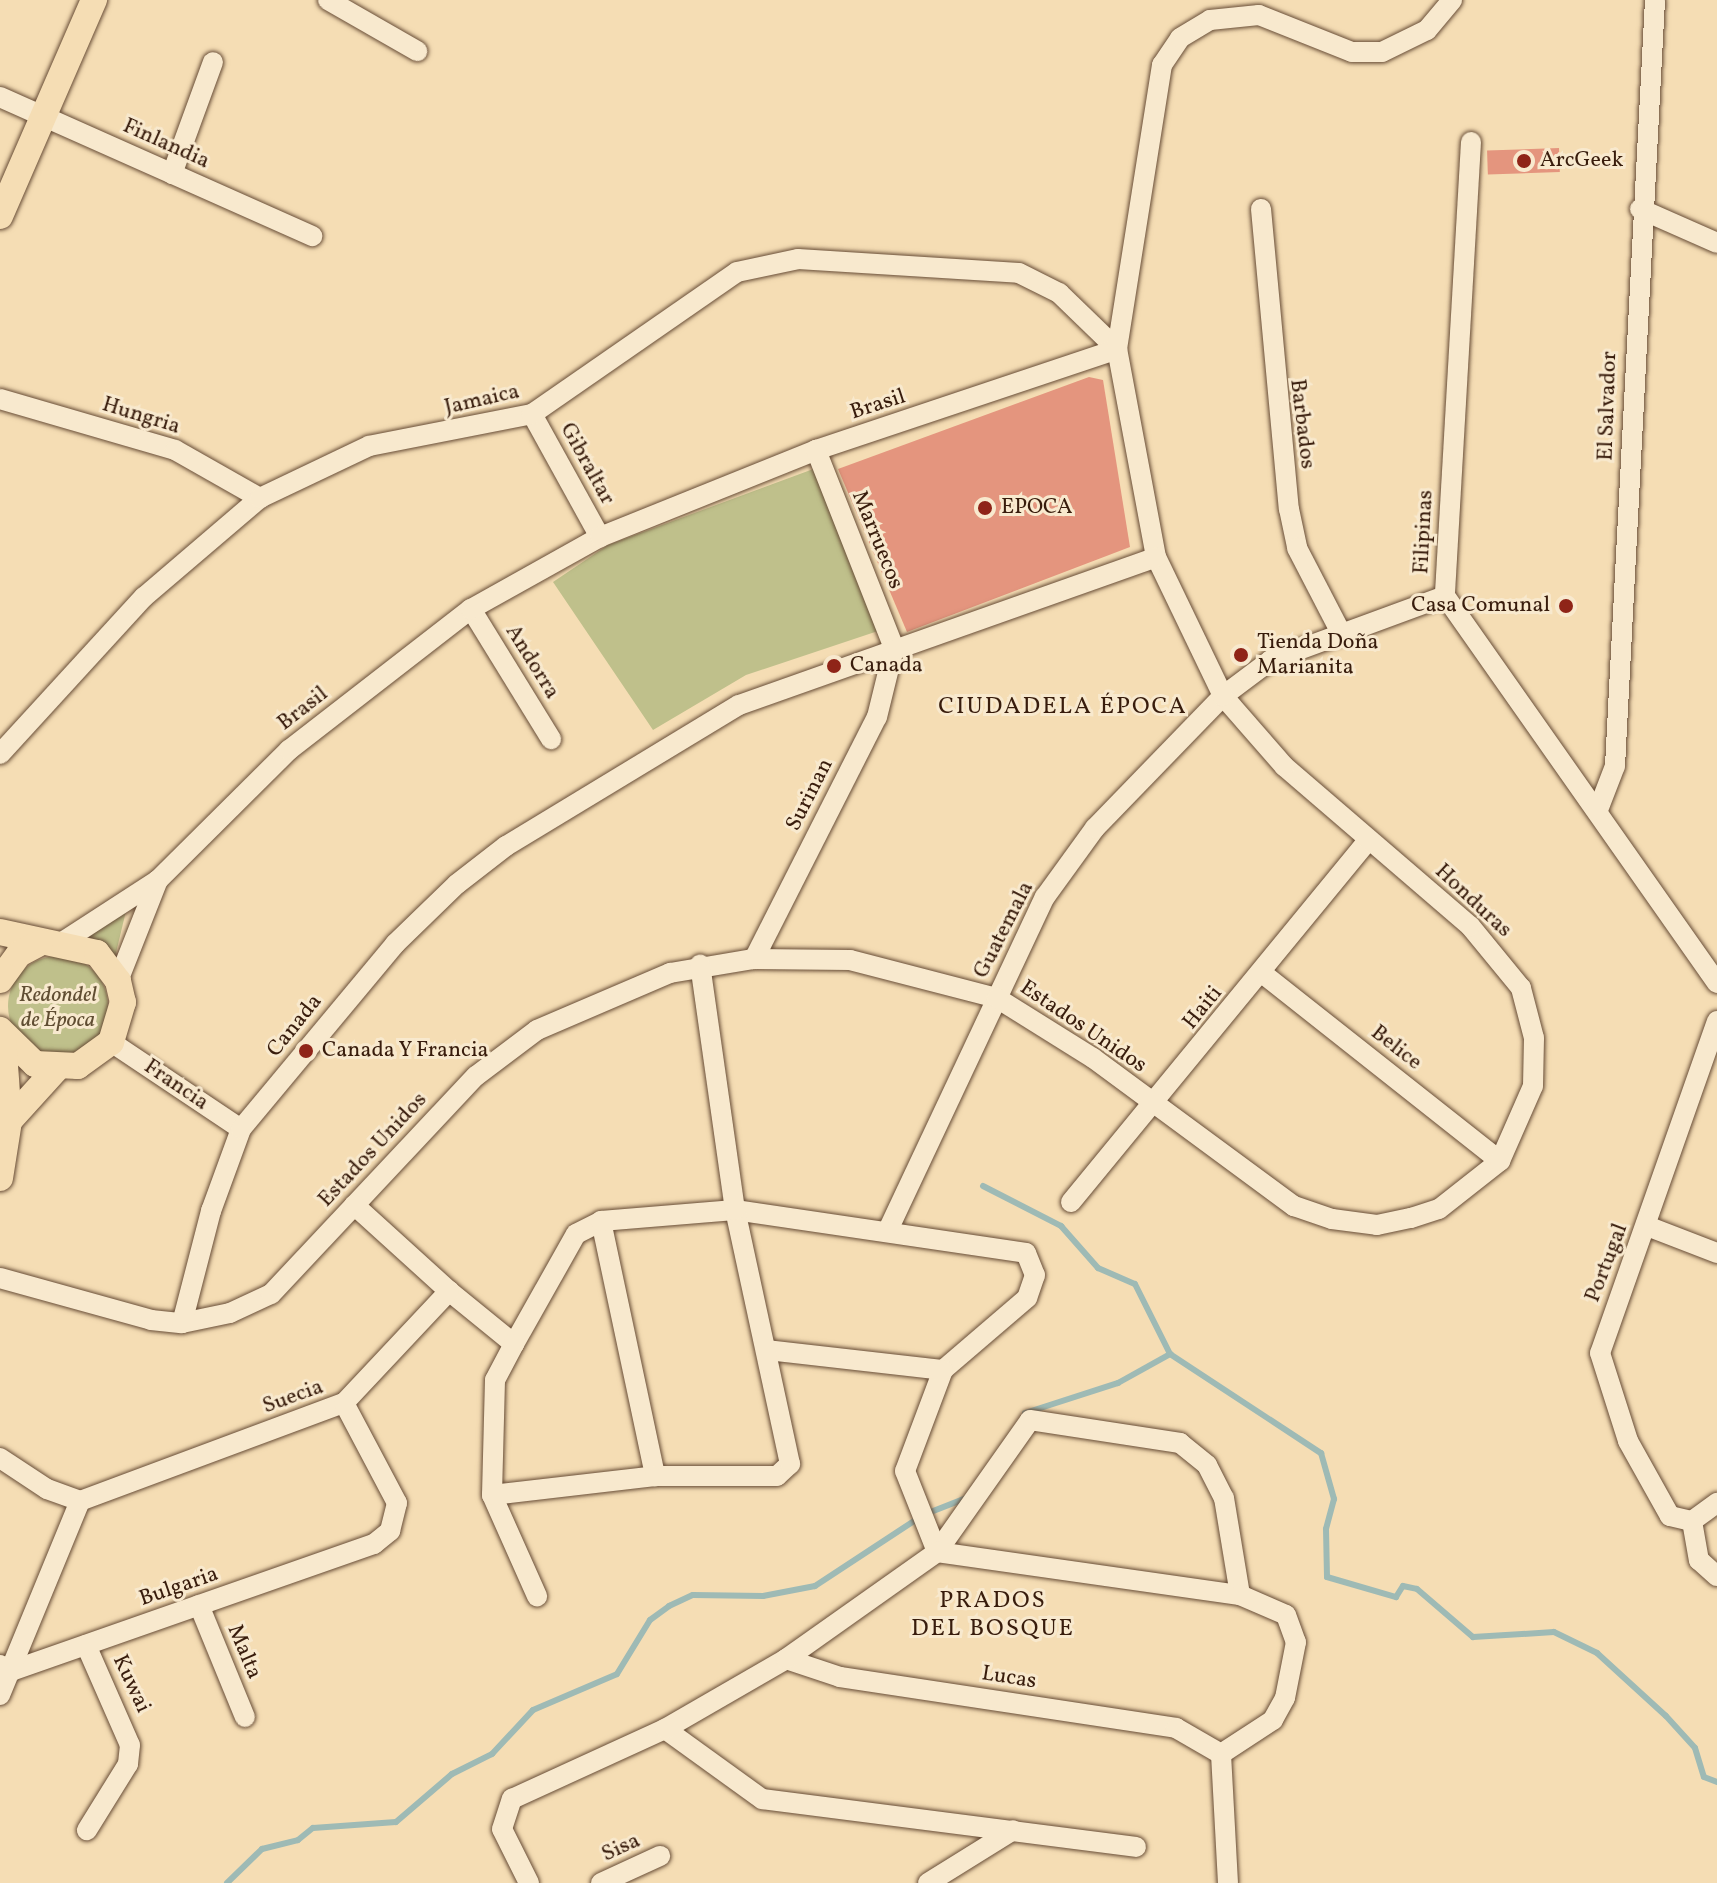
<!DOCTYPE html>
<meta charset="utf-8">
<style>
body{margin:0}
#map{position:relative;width:1717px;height:1883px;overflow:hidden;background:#f5ddb4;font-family:Vollkorn,serif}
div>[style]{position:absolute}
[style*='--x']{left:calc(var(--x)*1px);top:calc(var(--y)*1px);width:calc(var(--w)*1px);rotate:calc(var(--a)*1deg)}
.green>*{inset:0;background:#bfc08b}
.round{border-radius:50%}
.stream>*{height:6px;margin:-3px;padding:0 3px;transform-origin:3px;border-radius:3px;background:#9ebab5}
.building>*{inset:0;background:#e4957e;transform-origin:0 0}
.roads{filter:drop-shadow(0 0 2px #674c36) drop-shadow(0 0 2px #674c36)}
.minor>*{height:20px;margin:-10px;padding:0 10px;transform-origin:10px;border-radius:10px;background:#f8e9ce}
.major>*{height:26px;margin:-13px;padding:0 13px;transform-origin:13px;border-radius:13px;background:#f5ddb4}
.dots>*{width:22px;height:22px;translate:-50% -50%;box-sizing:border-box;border:4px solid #f8e9ce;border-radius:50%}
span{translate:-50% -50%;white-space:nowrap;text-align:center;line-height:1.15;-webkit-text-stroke:6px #f8e9ce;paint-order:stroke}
.street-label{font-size:22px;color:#381c0c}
.poi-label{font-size:22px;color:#381c0c}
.left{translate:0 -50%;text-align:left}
.right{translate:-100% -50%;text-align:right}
.park-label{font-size:22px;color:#604d32;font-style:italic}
.neighbourhood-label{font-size:24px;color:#381c0c;letter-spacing:2px}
</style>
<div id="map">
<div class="green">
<i style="clip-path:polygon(816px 468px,881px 630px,746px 675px,653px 730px,553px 582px,608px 545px)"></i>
<i style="clip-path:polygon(126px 911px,115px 957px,82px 936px)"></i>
<i class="round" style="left:8px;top:956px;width:100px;height:100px"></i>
</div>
<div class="stream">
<i style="--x:983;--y:1186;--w:88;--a:27.1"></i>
<i style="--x:1061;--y:1226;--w:56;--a:48.6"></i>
<i style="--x:1098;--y:1268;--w:40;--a:23.4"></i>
<i style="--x:1135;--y:1284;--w:78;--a:63.4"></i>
<i style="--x:1025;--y:1413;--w:98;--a:-17.9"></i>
<i style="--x:1118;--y:1383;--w:60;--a:-29.1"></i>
<i style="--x:1170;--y:1354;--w:181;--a:33.3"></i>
<i style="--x:1321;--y:1453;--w:48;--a:74.2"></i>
<i style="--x:1334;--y:1499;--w:31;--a:105"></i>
<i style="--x:1326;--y:1529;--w:48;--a:88.8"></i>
<i style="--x:1327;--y:1577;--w:72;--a:16.2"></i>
<i style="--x:1396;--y:1597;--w:13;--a:-58"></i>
<i style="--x:1403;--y:1586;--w:14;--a:12"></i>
<i style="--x:1417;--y:1589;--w:74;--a:40.6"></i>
<i style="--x:1473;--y:1637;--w:81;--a:-3.5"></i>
<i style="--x:1554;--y:1632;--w:48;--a:26"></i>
<i style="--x:1597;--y:1653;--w:93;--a:42.4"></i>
<i style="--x:1666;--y:1716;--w:43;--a:47.8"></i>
<i style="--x:1695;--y:1748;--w:30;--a:73"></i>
<i style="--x:1704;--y:1777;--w:14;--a:21"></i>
<i style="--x:227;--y:1883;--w:49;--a:-44.2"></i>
<i style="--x:262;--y:1849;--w:37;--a:-14"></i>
<i style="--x:298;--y:1840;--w:19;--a:-39"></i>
<i style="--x:313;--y:1828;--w:83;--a:-4.1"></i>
<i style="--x:396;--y:1822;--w:74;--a:-40.6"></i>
<i style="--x:452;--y:1774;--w:45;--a:-26.6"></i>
<i style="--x:492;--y:1754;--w:60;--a:-47"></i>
<i style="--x:533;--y:1710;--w:91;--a:-23.2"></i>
<i style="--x:617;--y:1674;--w:63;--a:-58.6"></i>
<i style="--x:650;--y:1620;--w:24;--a:-36"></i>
<i style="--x:669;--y:1606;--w:26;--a:-25"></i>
<i style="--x:693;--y:1595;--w:70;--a:0.8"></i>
<i style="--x:763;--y:1596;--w:53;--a:-10.9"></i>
<i style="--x:815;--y:1586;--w:129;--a:-33.3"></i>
<i style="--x:923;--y:1515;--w:49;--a:-21.4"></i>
</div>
<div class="building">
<i style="left:1559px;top:148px;width:24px;height:72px;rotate:88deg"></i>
<i style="clip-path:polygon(1089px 377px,1103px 380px,1130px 547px,907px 632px,838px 469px)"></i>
</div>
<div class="roads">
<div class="minor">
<i style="--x:328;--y:0;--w:103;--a:29.8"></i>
<i style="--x:0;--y:97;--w:342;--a:24"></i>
<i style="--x:1471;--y:142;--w:455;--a:93.3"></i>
<i style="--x:1445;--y:596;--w:473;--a:54.9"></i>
<i style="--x:172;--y:174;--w:119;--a:-69.9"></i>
<i style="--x:1261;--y:209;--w:301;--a:84.7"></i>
<i style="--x:1289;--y:509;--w:40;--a:78"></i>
<i style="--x:1297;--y:548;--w:96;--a:62.6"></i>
<i style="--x:1640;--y:209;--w:84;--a:23.8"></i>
<i style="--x:0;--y:399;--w:182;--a:16.2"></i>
<i style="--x:175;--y:450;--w:98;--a:29.5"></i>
<i style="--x:532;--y:414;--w:141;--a:61.1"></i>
<i style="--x:471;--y:609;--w:153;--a:58.4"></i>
<i style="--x:0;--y:754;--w:213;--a:-47.5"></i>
<i style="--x:144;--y:597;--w:153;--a:-40.5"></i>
<i style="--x:260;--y:498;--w:121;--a:-25.5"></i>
<i style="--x:369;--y:446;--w:166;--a:-11.1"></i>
<i style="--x:532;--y:414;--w:249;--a:-34.7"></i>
<i style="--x:737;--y:272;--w:62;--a:-12"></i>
<i style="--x:798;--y:259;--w:221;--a:3.6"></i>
<i style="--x:1019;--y:273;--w:45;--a:26.6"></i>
<i style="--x:1059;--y:293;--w:81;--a:44"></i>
<i style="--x:1598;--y:810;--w:47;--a:-68.9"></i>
<i style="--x:1615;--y:766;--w:767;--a:-87.01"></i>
<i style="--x:64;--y:941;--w:112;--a:-33"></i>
<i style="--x:158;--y:880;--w:185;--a:-44.8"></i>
<i style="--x:289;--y:750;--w:230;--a:-37.8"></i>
<i style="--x:471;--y:609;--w:148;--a:-29.2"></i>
<i style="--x:600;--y:537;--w:233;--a:-21.9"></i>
<i style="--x:816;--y:450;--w:317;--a:-18.5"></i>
<i style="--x:754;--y:959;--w:271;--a:-63.1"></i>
<i style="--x:877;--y:717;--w:71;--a:-76.2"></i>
<i style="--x:894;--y:648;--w:213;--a:-111.5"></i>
<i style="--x:1262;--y:973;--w:303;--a:38.3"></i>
<i style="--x:118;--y:981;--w:109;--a:-68.4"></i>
<i style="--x:1717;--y:1021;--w:352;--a:109.4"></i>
<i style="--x:1600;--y:1353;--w:92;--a:72.3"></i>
<i style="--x:1628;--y:1441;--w:86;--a:60.8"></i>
<i style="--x:1670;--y:1516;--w:23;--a:13"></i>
<i style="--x:1692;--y:1521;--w:31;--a:-36"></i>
<i style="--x:111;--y:1042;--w:156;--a:33.8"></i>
<i style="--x:1071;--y:1202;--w:468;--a:-50.6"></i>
<i style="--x:601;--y:1221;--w:261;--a:78"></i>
<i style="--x:1647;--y:1226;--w:75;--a:21.1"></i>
<i style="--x:889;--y:1228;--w:366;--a:-64.8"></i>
<i style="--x:1045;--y:897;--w:85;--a:-54.1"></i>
<i style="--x:1095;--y:828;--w:184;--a:-45.9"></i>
<i style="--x:1223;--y:696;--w:60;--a:-36.9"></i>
<i style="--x:1271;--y:660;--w:185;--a:-20.2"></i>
<i style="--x:0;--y:1278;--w:157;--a:15.5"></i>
<i style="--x:151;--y:1320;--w:31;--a:6"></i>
<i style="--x:182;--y:1323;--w:49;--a:-11.8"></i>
<i style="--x:230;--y:1313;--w:45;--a:-24.9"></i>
<i style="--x:271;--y:1294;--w:299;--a:-46.8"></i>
<i style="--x:476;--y:1076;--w:76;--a:-37"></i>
<i style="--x:537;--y:1030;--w:145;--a:-23.2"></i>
<i style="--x:670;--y:973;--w:85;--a:-9.5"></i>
<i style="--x:754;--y:959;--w:96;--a:0.6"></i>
<i style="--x:850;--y:960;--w:152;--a:14.5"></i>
<i style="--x:997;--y:998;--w:113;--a:32"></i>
<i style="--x:1093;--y:1058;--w:250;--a:36.4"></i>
<i style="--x:1294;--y:1206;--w:40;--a:18.9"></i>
<i style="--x:1332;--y:1219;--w:45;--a:7.6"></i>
<i style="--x:1377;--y:1225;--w:35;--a:-12"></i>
<i style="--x:1411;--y:1218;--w:29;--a:-18"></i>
<i style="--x:1439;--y:1209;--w:78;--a:-38.2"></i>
<i style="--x:1500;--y:1161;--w:82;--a:-66.3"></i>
<i style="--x:1533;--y:1086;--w:48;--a:-88.8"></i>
<i style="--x:1534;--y:1038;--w:52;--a:-104.6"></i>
<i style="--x:1521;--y:988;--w:80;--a:-129.4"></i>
<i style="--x:1470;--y:926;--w:245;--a:-139.3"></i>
<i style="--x:1284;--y:766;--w:93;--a:-131.1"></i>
<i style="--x:1223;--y:696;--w:154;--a:-115.7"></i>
<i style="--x:1156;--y:557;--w:212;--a:-100.6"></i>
<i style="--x:1117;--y:349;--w:288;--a:-81"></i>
<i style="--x:1162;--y:65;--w:32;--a:-56"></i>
<i style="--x:1180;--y:38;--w:35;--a:-31"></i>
<i style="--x:1210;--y:20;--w:49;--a:-5.8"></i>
<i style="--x:1259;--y:15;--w:100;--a:21.7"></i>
<i style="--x:1352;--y:52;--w:30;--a:0"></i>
<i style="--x:1382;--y:52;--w:50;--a:-26.1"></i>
<i style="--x:1427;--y:30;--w:39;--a:-50"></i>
<i style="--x:449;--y:1291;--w:84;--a:39.2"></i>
<i style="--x:514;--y:1344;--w:126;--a:-60.6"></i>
<i style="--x:576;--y:1234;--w:28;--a:-27"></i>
<i style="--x:601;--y:1221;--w:134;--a:-4.7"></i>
<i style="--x:735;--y:1210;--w:294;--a:8.4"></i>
<i style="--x:1026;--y:1253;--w:24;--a:68"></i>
<i style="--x:1035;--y:1275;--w:24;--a:109"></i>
<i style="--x:1027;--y:1298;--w:111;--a:139.4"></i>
<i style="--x:943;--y:1370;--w:108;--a:110.6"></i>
<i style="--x:905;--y:1471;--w:87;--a:68.4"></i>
<i style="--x:937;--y:1552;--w:161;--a:-54.8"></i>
<i style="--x:1030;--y:1420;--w:152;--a:8.7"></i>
<i style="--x:1180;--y:1443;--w:35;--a:39"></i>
<i style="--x:1207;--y:1465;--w:37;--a:63"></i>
<i style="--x:1224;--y:1498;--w:98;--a:80.6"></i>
<i style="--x:182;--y:1323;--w:116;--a:-75.5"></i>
<i style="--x:211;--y:1211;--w:87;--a:-69.9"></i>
<i style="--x:241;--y:1129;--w:241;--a:-50.2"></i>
<i style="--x:395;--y:944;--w:86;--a:-44.1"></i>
<i style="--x:457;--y:884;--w:62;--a:-37.8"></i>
<i style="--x:506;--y:846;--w:272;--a:-31.2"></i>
<i style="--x:739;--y:705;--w:442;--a:-19.5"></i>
<i style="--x:514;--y:1344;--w:41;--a:117.8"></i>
<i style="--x:495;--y:1380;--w:115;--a:91.5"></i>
<i style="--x:492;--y:1495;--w:111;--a:66"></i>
<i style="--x:767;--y:1350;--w:177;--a:6.5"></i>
<i style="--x:0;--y:1458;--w:56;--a:33.4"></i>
<i style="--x:47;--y:1489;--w:35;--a:20"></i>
<i style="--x:80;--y:1501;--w:282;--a:-20.4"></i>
<i style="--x:344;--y:1403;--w:154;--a:-46.8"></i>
<i style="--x:449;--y:1291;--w:128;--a:-137.8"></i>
<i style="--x:492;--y:1495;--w:164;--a:-6.6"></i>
<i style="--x:655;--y:1476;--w:122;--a:0"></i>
<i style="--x:777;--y:1476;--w:18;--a:-43"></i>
<i style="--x:790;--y:1464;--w:260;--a:-102.2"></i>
<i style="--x:735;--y:1210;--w:248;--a:-98.1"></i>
<i style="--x:1692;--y:1521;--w:40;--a:80"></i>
<i style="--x:1699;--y:1560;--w:24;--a:42"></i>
<i style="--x:199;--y:1605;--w:121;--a:67.7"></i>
<i style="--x:86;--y:1645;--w:109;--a:66.3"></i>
<i style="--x:130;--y:1745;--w:19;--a:96"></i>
<i style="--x:128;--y:1764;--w:78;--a:121.8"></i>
<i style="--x:786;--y:1659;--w:57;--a:18.4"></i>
<i style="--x:840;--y:1677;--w:340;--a:8.6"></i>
<i style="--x:1176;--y:1728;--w:52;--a:30"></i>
<i style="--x:0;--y:1665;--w:13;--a:29"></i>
<i style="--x:11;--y:1671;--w:385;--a:-19.3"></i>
<i style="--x:374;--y:1544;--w:21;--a:-39"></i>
<i style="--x:390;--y:1531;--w:29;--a:-76"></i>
<i style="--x:397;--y:1503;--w:113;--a:-117.9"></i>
<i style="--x:0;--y:1695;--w:210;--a:-67.6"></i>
<i style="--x:665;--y:1729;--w:120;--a:35.8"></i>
<i style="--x:762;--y:1799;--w:377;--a:7.3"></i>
<i style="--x:529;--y:1883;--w:60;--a:-116.6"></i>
<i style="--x:502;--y:1829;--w:32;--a:-72"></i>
<i style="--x:512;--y:1799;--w:168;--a:-24.6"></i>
<i style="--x:665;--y:1729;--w:140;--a:-30"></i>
<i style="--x:786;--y:1659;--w:185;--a:-35.3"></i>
<i style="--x:937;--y:1552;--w:306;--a:8.1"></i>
<i style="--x:1240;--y:1595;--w:50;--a:23.5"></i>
<i style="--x:1286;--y:1615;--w:29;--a:70"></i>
<i style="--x:1296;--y:1642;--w:57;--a:101.1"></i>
<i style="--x:1285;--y:1698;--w:25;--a:119"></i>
<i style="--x:1273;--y:1720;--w:62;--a:146.8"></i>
<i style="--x:1221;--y:1754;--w:129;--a:86.9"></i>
<i style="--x:601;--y:1883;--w:65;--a:-24.6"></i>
<i style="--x:928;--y:1883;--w:100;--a:-31.9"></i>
</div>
<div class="major">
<i style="--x:0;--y:216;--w:236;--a:-66.5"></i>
<i style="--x:0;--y:932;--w:99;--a:12.2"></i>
<i style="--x:97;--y:953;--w:35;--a:53"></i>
<i style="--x:118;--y:981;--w:22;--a:77"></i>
<i style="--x:123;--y:1002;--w:42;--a:106.7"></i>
<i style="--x:111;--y:1042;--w:41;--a:144"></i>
<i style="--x:78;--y:1066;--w:43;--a:-177.3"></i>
<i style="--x:35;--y:1064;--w:49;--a:-135.8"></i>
<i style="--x:0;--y:980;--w:32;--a:-54"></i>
<i style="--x:19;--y:954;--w:24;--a:-28"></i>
<i style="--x:9;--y:1121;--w:72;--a:-47.8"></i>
<i style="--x:0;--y:1178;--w:58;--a:-81"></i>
<i style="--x:9;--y:1121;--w:84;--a:-94.1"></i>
</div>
</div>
<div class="dots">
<i style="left:1524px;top:161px;background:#8f2418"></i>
<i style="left:985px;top:508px;background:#8f2418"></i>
<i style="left:1566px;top:606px;background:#8f2418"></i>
<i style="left:1241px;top:655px;background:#8f2418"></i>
<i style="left:834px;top:666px;background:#8f2418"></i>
<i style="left:306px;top:1051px;background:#8f2418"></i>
</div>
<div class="street-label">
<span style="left:166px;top:144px;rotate:24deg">Finlandia</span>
<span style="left:482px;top:400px;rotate:-13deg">Jamaica</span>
<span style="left:878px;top:405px;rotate:-18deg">Brasil</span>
<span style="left:1608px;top:406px;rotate:-88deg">El Salvador</span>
<span style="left:141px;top:416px;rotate:17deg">Hungria</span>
<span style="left:1302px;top:424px;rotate:83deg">Barbados</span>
<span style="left:587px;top:464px;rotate:61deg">Gibraltar</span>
<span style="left:1424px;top:532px;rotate:-87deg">Filipinas</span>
<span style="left:877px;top:540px;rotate:68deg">Marruecos</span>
<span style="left:532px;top:662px;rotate:58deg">Andorra</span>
<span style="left:303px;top:709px;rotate:-38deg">Brasil</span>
<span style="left:810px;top:795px;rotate:-63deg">Surinan</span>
<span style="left:1473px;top:901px;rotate:43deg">Honduras</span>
<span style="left:1004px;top:930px;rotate:-63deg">Guatemala</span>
<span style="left:1203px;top:1008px;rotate:-51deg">Haiti</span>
<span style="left:295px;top:1026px;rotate:-51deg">Canada</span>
<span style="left:1083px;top:1027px;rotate:34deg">Estados Unidos</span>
<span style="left:1396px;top:1048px;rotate:38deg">Belice</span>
<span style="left:176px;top:1085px;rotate:34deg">Francia</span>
<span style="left:373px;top:1150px;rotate:-47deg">Estados Unidos</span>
<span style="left:1607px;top:1263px;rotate:-69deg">Portugal</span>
<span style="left:293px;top:1397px;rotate:-20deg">Suecia</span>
<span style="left:179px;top:1587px;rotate:-19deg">Bulgaria</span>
<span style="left:244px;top:1652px;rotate:67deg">Malta</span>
<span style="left:1009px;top:1678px;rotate:9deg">Lucas</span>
<span style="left:131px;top:1684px;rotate:65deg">Kuwai</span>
<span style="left:621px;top:1848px;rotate:-25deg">Sisa</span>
</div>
<div class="poi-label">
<span class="left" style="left:1540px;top:161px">ArcGeek</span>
<span class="left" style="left:1001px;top:508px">EPOCA</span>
<span class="right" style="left:1550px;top:606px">Casa Comunal</span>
<span class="left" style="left:1257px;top:655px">Tienda Doña<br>Marianita</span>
<span class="left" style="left:850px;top:666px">Canada</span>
<span class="left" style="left:322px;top:1051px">Canada Y Francia</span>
</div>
<div class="park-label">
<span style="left:58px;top:1008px">Redondel<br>de Época</span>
</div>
<div class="neighbourhood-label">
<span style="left:1063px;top:708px">CIUDADELA ÉPOCA</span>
<span style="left:993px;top:1616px">PRADOS<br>DEL BOSQUE</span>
</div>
</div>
